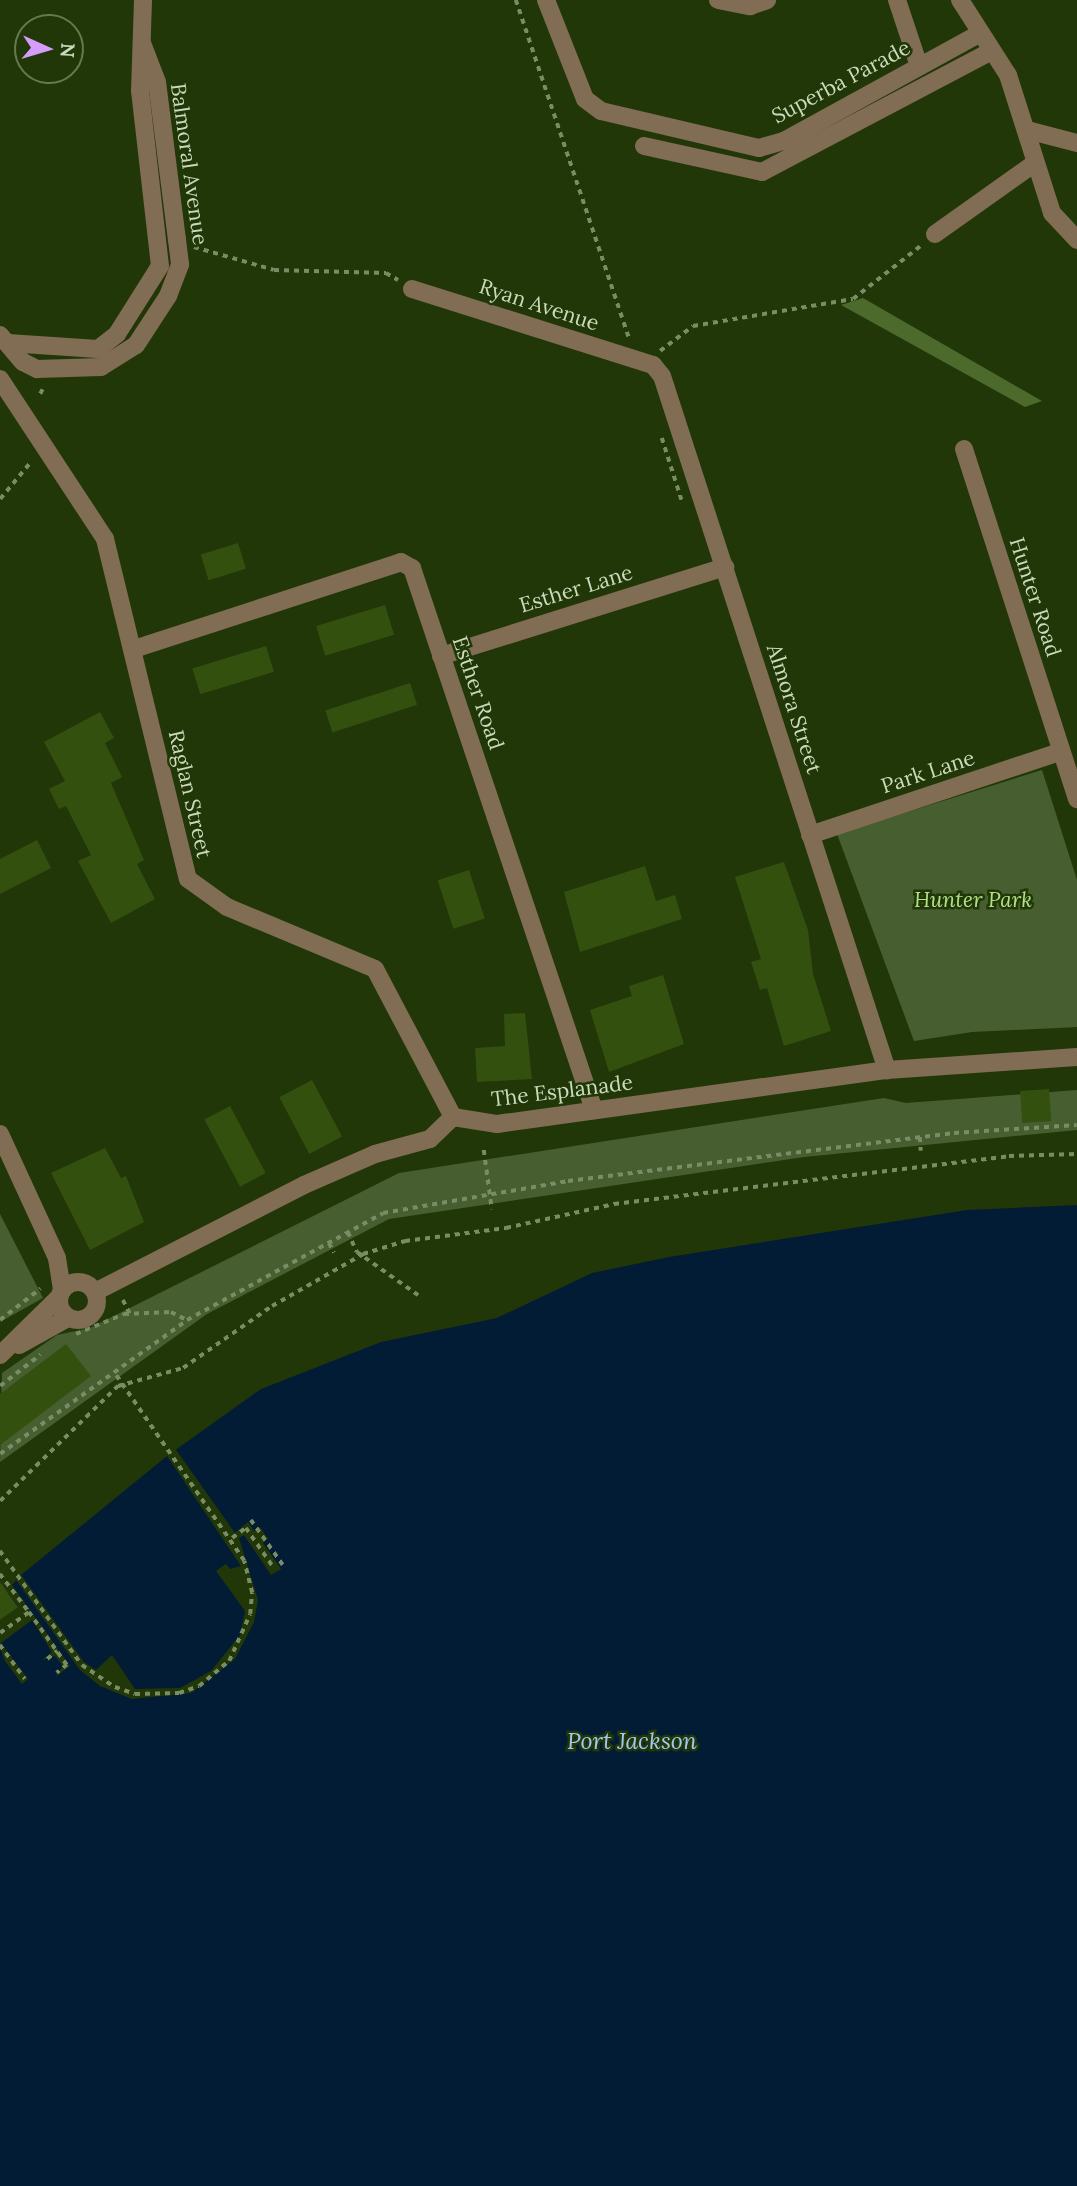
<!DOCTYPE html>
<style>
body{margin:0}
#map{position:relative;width:1077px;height:2186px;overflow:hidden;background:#223708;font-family:Lora,serif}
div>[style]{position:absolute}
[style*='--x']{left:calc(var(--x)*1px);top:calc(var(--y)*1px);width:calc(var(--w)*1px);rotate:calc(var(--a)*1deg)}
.green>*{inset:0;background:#475f30}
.forest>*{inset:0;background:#4b6a2c}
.water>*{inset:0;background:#031c35}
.pier>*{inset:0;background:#223708}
.building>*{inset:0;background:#33500f;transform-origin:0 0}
.path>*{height:3.5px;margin-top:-1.75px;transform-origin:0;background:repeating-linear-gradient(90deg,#798d65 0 5px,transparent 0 10px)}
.minor>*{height:18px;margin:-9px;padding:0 9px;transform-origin:9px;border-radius:9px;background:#816c54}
.minor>.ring{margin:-9px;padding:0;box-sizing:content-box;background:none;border:18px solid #816c54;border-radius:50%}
.path-bridge>*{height:3.5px;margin-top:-1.75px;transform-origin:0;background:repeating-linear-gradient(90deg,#798d65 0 5px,transparent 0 10px)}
span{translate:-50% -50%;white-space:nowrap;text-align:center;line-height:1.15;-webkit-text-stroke:5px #223708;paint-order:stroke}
.street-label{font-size:21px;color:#c9dbbb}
.park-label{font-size:21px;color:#b2e087;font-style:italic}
.water-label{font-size:23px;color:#a0c9f5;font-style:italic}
.north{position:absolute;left:14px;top:14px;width:70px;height:70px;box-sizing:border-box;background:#223708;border:2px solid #657950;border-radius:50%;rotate:94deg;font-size:19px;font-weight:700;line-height:28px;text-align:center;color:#c9dbbb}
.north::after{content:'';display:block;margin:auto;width:24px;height:32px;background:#d59cfb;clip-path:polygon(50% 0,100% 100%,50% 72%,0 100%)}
</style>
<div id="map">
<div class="green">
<i style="clip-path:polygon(1042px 770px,1077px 880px,1077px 1027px,972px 1032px,914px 1041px,837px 834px)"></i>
<i style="clip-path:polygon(1077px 1090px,1077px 1130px,804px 1157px,389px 1219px,207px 1314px,0 1462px,2px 1373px,57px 1335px,90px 1328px,399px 1173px,884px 1098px,906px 1103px)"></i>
<i style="clip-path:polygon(0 1214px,43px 1298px,0 1322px)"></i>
</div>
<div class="forest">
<i style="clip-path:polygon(863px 298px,1042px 401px,1025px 407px,841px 305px)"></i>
</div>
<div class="water">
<i style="clip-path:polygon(1077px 1205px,1077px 2186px,0 2186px,0 1598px,21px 1575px,167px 1456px,261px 1389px,381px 1342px,497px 1318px,592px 1273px,669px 1257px,967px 1210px)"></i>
</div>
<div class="pier">
<i style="clip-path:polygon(174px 1447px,235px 1533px,248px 1522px,254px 1531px,260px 1527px,268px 1539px,263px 1543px,281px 1569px,271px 1575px,244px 1535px,239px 1538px,258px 1600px,254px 1622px,235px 1659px,191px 1693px,132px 1699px,100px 1686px,80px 1670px,14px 1577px,19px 1572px,84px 1662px,96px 1670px,112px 1655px,135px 1689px,180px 1688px,211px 1671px,240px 1635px,245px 1611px,216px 1571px,226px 1564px,230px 1569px,241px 1566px,165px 1453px)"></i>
<i style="clip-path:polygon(10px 1582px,70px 1666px,55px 1677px,63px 1666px,55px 1656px,42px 1660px,52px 1652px,32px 1620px,1px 1643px,28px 1679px,22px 1684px,5px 1661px,0 1648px,0 1620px,18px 1606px,4px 1588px)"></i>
</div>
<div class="building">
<i style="left:238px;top:543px;width:27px;height:39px;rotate:73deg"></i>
<i style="left:385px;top:605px;width:31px;height:72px;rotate:73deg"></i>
<i style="left:266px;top:646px;width:27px;height:77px;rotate:73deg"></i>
<i style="left:410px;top:683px;width:23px;height:89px;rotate:72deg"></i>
<i style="clip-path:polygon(100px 712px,114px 738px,105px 743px,122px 777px,111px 783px,144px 860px,137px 864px,155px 899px,111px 923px,78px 861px,91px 855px,66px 806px,59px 809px,49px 789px,65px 781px,44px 742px)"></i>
<i style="clip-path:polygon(37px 840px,51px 868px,0 894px,0 859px)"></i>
<i style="clip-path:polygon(784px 862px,808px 930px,813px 974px,831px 1031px,784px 1046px,767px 988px,760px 990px,751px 962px,761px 959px,735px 877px)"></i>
<i style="clip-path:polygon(645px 866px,656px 901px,675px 895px,682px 919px,580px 952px,564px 892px)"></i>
<i style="left:469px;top:870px;width:51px;height:33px;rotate:72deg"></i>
<i style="clip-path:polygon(663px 975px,684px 1044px,609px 1072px,590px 1010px,632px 996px,629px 986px)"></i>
<i style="clip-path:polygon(525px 1013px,532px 1079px,477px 1082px,475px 1048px,505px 1046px,504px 1014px)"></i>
<i style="left:312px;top:1080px;width:64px;height:37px;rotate:62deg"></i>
<i style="left:1049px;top:1089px;width:32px;height:29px;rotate:86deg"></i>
<i style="left:230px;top:1106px;width:76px;height:29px;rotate:62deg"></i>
<i style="clip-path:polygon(105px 1148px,121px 1178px,126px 1176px,144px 1222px,90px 1250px,51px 1173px)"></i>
<i style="clip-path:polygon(66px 1344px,91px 1376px,0 1445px,0 1394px)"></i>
<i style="clip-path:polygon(0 1582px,18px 1607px,0 1620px)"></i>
</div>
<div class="path">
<i style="--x:516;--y:0;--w:359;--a:71.5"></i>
<i style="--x:194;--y:247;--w:83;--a:16"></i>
<i style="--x:274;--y:270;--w:112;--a:1.5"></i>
<i style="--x:386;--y:273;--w:14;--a:30"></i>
<i style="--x:660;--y:351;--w:41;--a:-37.1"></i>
<i style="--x:693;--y:326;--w:162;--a:-9.6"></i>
<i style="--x:853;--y:299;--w:89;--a:-38.2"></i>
<i style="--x:40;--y:394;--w:9;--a:-63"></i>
<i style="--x:662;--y:438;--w:66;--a:72.4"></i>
<i style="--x:0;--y:499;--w:47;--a:-50.2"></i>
<i style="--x:920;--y:1137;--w:14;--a:86"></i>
<i style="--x:484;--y:1150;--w:60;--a:82.3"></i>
<i style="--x:348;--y:1232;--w:22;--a:66"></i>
<i style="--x:357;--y:1252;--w:75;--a:35.2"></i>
<i style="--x:329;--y:1243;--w:11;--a:63"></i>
<i style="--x:123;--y:1300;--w:16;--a:63"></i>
<i style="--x:0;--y:1320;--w:51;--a:-37.8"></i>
<i style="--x:76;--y:1334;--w:52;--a:-22.6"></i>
<i style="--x:124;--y:1314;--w:47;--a:-2.4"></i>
<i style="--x:171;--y:1312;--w:18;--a:27"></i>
<i style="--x:0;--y:1386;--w:51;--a:-37.8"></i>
<i style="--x:0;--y:1454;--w:230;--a:-35.6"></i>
<i style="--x:187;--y:1320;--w:223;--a:-28.6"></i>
<i style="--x:383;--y:1213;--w:188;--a:-9.8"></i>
<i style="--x:568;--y:1181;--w:389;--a:-7.1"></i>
<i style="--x:954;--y:1133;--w:123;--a:-3.7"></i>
<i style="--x:0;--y:1501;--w:165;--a:-44.3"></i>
<i style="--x:118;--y:1386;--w:67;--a:-15.5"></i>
<i style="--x:183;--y:1368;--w:108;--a:-34.9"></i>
<i style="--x:272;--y:1306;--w:105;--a:-29.7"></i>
<i style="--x:363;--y:1254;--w:44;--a:-17.2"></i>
<i style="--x:405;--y:1241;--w:102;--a:-7.3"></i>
<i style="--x:506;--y:1228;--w:111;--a:-12.5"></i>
<i style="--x:614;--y:1204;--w:398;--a:-6.9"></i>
<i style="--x:1009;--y:1156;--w:68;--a:-1.7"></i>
<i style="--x:251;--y:1520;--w:55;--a:54.6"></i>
<i style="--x:232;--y:1538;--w:17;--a:-36"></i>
<i style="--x:246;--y:1528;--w:49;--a:55"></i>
<i style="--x:0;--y:1574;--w:48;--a:52.7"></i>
<i style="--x:0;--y:1633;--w:36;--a:-36"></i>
<i style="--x:29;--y:1612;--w:65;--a:54.4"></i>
<i style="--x:67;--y:1665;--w:13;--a:141"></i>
<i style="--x:0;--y:1645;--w:42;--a:53.7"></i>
<i style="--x:47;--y:1659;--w:13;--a:-39"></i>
</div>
<div class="minor">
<i style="--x:546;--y:0;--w:106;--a:68.5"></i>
<i style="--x:585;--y:99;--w:20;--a:37"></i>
<i style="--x:601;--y:111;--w:162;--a:13.2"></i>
<i style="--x:759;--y:148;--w:26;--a:-16"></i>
<i style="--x:784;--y:141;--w:222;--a:-28.8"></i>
<i style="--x:718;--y:0;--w:33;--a:11"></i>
<i style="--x:750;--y:6;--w:18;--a:-19"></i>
<i style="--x:897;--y:0;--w:70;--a:71.6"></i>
<i style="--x:960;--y:0;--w:89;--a:57.4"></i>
<i style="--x:1008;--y:75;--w:145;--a:72.3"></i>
<i style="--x:1052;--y:213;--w:37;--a:47"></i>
<i style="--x:1027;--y:130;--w:52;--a:14.6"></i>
<i style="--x:644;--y:146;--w:121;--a:12.4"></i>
<i style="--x:762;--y:172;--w:258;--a:-27.8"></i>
<i style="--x:935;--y:234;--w:123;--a:-35.4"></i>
<i style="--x:412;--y:289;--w:253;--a:17.5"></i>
<i style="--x:653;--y:365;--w:14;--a:51"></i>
<i style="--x:662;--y:376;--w:730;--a:72.04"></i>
<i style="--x:0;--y:335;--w:35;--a:50"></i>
<i style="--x:23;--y:362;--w:16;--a:27"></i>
<i style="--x:37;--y:369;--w:64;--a:-1.8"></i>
<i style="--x:101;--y:367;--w:41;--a:-32.2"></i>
<i style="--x:136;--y:345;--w:59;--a:-56.9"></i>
<i style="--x:168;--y:296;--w:34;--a:-69"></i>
<i style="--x:180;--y:264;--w:24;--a:-97"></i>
<i style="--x:177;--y:240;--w:159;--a:-97.2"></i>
<i style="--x:157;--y:82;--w:40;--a:-111"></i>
<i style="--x:8;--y:343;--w:90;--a:3.8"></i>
<i style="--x:98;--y:349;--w:24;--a:-38"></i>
<i style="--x:117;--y:334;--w:80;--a:-57.7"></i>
<i style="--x:160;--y:266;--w:176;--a:-96.5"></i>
<i style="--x:140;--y:91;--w:91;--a:-88.1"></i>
<i style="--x:0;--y:379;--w:191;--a:56.7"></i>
<i style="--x:105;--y:539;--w:350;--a:76.3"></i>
<i style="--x:188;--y:879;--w:48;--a:35.7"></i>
<i style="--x:227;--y:907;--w:160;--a:22.7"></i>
<i style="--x:375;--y:969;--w:167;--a:62.2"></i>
<i style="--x:964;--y:449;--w:368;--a:72.1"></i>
<i style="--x:134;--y:649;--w:281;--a:-18"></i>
<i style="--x:401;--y:562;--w:13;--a:29"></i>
<i style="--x:412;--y:568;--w:572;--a:71.44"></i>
<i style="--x:441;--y:656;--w:298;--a:-17.4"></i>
<i style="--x:810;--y:835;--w:263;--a:-18.4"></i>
<i style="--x:453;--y:1117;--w:45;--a:9"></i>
<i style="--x:497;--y:1124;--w:394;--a:-7.9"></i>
<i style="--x:887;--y:1070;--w:190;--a:-3.9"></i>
<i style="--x:0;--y:1134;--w:136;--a:65.3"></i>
<i style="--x:57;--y:1258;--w:32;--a:81"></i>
<i class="ring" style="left:59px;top:1282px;width:20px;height:20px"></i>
<i style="--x:95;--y:1292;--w:235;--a:-27.1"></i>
<i style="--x:304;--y:1185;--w:77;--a:-23.6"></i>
<i style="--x:375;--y:1154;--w:57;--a:-15.3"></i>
<i style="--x:430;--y:1139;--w:32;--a:-44"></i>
<i style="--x:19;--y:1345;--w:56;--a:-28.9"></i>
<i style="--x:0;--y:1355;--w:83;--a:-44.5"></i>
</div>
<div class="path-bridge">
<i style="--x:0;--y:1551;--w:140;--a:54.3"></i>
<i style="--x:82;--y:1665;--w:40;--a:34"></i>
<i style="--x:115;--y:1687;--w:21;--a:19"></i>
<i style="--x:135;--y:1694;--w:44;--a:-1.3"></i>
<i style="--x:179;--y:1693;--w:21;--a:-19"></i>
<i style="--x:199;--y:1686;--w:39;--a:-40"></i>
<i style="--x:229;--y:1661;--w:51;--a:-65.9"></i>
<i style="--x:250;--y:1614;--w:21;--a:-85"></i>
<i style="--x:252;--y:1593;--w:33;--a:-104"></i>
<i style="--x:244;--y:1561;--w:227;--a:-124.6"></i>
</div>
<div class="street-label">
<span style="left:841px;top:82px;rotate:-28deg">Superba Parade</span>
<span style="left:189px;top:164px;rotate:82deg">Balmoral Avenue</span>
<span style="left:539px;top:305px;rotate:18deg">Ryan Avenue</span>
<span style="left:576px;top:589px;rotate:-17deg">Esther Lane</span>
<span style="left:1035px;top:597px;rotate:72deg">Hunter Road</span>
<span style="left:478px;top:693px;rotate:71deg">Esther Road</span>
<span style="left:794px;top:709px;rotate:72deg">Almora Street</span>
<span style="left:928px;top:772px;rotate:-18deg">Park Lane</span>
<span style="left:190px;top:794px;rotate:77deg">Raglan Street</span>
<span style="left:562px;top:1091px;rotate:-7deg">The Esplanade</span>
</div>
<div class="park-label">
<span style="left:973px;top:900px">Hunter Park</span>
</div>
<div class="water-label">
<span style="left:632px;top:1741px">Port Jackson</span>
</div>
<div class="north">N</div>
</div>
